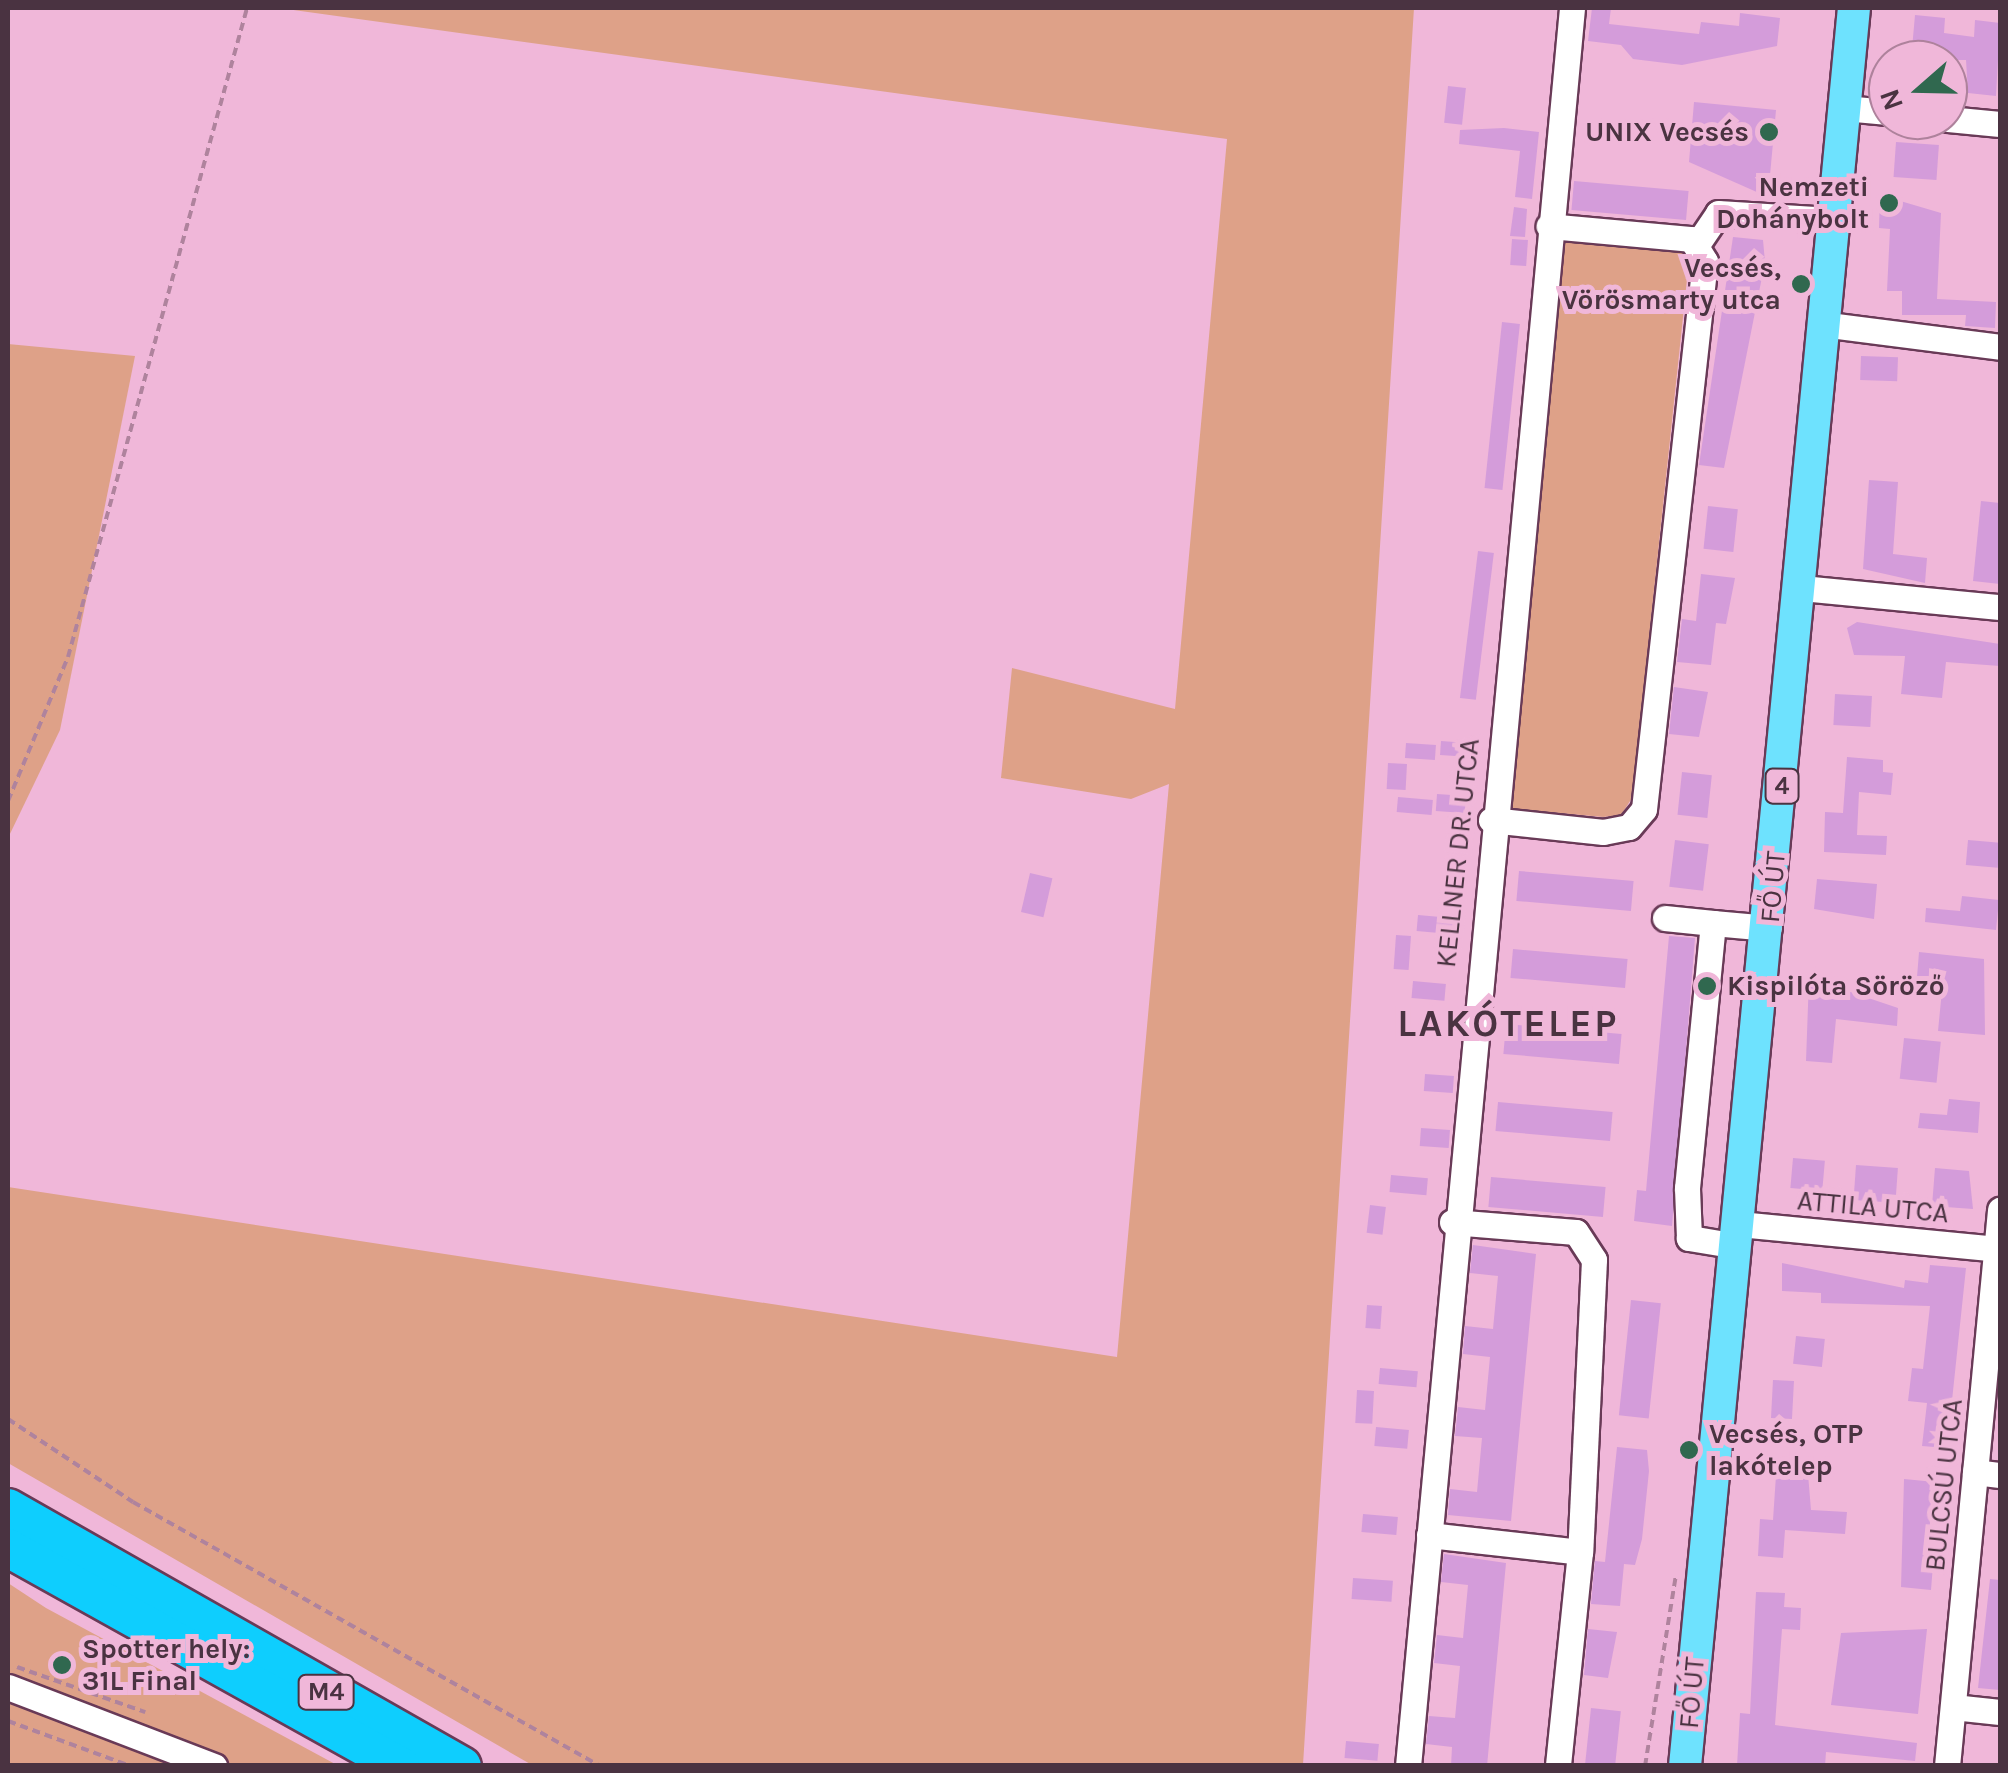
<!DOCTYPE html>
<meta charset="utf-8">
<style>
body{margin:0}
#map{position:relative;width:2008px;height:1773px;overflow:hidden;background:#f0b7d9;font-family:Karla,sans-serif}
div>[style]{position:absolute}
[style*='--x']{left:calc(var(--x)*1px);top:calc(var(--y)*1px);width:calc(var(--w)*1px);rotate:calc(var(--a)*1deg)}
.green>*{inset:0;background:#dea188}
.building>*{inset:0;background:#d49cda;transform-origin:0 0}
.path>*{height:4px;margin-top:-2px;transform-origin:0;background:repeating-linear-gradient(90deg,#af839d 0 8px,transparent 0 13px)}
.roads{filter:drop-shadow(2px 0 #693a57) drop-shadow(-2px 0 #693a57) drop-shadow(0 2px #693a57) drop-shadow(0 -2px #693a57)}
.minor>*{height:25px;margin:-12.5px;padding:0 12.5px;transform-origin:12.5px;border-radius:12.5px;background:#fff}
.major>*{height:32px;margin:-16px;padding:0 16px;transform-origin:16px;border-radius:16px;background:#6ee2fe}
.highway>*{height:38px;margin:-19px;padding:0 19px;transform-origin:19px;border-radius:19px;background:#0ecefe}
.dots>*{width:28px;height:28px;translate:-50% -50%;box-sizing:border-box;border:5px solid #f0b7d9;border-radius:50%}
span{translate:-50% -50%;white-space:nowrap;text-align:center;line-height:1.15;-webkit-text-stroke:10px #f0b7d9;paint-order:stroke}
.shield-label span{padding:2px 8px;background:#f0b7d9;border:2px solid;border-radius:8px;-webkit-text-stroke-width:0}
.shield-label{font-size:25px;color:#4a3341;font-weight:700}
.poi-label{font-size:28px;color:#4a3341;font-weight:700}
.right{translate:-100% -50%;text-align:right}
.left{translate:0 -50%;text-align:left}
.street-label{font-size:28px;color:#4a3341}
.district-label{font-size:38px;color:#4a3341;font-weight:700;letter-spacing:2.5px}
.frame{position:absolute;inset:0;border:10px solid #4a3341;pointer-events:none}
.north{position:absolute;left:1868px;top:40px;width:100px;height:100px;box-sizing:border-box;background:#f0b7d9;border:2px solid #ae829c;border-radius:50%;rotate:250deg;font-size:28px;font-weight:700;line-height:40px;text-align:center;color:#4a3341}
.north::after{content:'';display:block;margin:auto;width:35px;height:45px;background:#30684f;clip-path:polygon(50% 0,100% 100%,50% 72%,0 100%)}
</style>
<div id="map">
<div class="green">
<i style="clip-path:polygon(279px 8px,1414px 8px,1303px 1765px,532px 1765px,8px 1463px,8px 1187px,1117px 1357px,1169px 784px,1131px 799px,1001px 778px,1012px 668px,1175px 709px,1227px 139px)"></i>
<i style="clip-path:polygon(1559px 233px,1690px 251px,1632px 798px,1621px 815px,1603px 817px,1505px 808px)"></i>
<i style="clip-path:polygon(8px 344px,135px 356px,60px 730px,8px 838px)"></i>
<i style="clip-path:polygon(8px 1583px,46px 1608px,337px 1765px,8px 1765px)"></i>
</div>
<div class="building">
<i style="clip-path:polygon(1592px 8px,1611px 8px,1609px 24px,1699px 34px,1701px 22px,1739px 26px,1740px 13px,1780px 18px,1777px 46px,1682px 65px,1633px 59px,1621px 45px,1588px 41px)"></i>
<i style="clip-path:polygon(1915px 15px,1945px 18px,1944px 33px,1974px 37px,1975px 20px,2000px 23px,1996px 96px,1968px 93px,1966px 60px,1911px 60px)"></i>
<i style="left:1448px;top:86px;width:18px;height:37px;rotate:6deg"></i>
<i style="clip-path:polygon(1694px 102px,1776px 110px,1768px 197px,1689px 162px)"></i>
<i style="clip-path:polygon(1504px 128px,1539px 132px,1532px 199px,1515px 197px,1520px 151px,1459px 144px,1460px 130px)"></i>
<i style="left:1896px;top:142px;width:43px;height:35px;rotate:4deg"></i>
<i style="left:1574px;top:181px;width:115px;height:29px;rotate:5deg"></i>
<i style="clip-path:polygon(1880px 195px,1941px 213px,1937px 299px,1996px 302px,1995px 328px,1965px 326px,1966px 315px,1902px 315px,1902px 291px,1887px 291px,1890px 229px,1879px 228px)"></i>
<i style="clip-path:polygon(1514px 207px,1527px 209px,1525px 237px,1510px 236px)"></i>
<i style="clip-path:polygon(1733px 237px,1763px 240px,1765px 262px,1724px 468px,1699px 465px)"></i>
<i style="left:1512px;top:239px;width:16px;height:26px;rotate:4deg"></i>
<i style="left:1502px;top:322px;width:18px;height:167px;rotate:6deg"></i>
<i style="left:1861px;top:356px;width:37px;height:24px;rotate:2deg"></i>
<i style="clip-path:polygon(1869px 480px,1898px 482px,1893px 554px,1927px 558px,1925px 583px,1863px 569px)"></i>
<i style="clip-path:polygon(1981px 501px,2000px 503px,2000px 584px,1973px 581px)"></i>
<i style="left:1708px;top:506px;width:30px;height:43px;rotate:6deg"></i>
<i style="left:1478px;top:551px;width:16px;height:148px;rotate:7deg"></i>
<i style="clip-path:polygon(1701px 574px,1735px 578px,1726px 624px,1716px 623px,1711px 665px,1677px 662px,1682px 619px,1696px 621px)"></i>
<i style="clip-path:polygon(1857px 622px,2000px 644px,2000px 666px,1946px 662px,1942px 698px,1901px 694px,1905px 656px,1854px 655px,1847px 628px)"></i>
<i style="clip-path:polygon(1674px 687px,1708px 692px,1699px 737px,1669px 734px)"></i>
<i style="left:1835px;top:694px;width:37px;height:31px;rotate:3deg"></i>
<i style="left:1441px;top:741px;width:27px;height:14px;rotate:4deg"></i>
<i style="left:1406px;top:743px;width:30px;height:15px;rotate:4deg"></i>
<i style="clip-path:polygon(1847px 757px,1883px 760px,1883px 772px,1893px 773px,1891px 795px,1859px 792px,1857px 835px,1887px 836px,1886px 855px,1824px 852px,1825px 812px,1843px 813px)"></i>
<i style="left:1388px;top:763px;width:19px;height:26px;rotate:3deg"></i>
<i style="left:1682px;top:772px;width:30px;height:43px;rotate:6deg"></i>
<i style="left:1437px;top:794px;width:29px;height:17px;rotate:4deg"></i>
<i style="left:1398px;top:797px;width:35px;height:15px;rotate:5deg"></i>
<i style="left:1675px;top:840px;width:34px;height:47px;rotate:7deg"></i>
<i style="left:1968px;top:840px;width:32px;height:25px;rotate:5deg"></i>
<i style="left:1519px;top:871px;width:115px;height:30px;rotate:5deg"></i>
<i style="left:1030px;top:873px;width:23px;height:40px;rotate:13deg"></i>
<i style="clip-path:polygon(1817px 879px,1877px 884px,1874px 919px,1814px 909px)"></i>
<i style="clip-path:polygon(1962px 896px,1999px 900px,1996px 930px,1925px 922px,1926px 908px,1960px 911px)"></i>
<i style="left:1418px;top:915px;width:37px;height:16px;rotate:5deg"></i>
<i style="left:1396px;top:935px;width:15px;height:34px;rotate:4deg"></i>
<i style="clip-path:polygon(1669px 936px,1695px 938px,1672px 1226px,1634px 1221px,1637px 1190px,1646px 1191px)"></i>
<i style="left:1513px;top:949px;width:115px;height:29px;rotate:5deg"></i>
<i style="clip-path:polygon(1919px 952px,1984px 959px,1985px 1035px,1938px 1031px,1943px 980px,1917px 977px)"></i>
<i style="clip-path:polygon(1809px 978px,1898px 1008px,1897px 1026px,1836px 1019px,1832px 1063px,1806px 1061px)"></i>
<i style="left:1413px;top:981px;width:33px;height:17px;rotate:5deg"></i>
<i style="left:1506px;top:1024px;width:116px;height:30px;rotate:5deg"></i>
<i style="left:1904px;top:1038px;width:37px;height:41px;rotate:6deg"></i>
<i style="left:1425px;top:1074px;width:29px;height:17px;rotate:4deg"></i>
<i style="clip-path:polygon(1949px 1099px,1980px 1102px,1978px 1133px,1918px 1128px,1920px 1113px,1947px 1115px)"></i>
<i style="left:1498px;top:1102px;width:115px;height:29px;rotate:5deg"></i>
<i style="left:1421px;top:1128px;width:29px;height:18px;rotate:4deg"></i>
<i style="left:1793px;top:1158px;width:32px;height:30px;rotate:5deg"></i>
<i style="left:1856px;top:1165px;width:42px;height:35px;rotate:4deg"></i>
<i style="clip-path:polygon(1935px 1168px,1969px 1171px,1973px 1209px,1932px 1206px)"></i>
<i style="left:1391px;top:1175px;width:37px;height:17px;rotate:5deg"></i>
<i style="left:1491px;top:1177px;width:115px;height:30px;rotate:5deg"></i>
<i style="left:1370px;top:1205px;width:16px;height:28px;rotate:7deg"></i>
<i style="clip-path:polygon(1473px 1245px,1536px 1254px,1511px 1521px,1448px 1515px,1450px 1489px,1477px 1492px,1482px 1438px,1455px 1436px,1458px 1407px,1485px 1410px,1490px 1357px,1463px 1354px,1465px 1326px,1493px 1329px,1498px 1276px,1470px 1273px)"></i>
<i style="clip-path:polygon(1782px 1263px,1904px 1288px,1905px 1280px,1928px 1283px,1930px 1265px,1966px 1268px,1947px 1448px,1922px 1446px,1927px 1403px,1908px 1401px,1912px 1368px,1923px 1369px,1930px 1306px,1821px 1303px,1821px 1293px,1782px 1291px)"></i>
<i style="left:1631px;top:1300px;width:30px;height:116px;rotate:6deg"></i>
<i style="left:1367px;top:1305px;width:15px;height:23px;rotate:4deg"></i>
<i style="left:1796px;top:1336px;width:29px;height:28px;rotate:6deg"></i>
<i style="left:1380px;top:1368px;width:38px;height:16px;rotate:5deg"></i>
<i style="left:1773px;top:1380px;width:21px;height:38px;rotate:3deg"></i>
<i style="left:1357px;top:1390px;width:17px;height:33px;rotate:3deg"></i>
<i style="left:1376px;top:1427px;width:33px;height:19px;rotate:5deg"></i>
<i style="clip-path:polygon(1617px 1447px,1647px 1450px,1649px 1471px,1642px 1539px,1635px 1565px,1624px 1564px,1620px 1606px,1591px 1604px,1595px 1561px,1605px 1562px)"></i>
<i style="clip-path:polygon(1777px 1460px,1807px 1462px,1811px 1510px,1847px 1512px,1845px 1534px,1785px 1530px,1783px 1558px,1758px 1556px,1760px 1519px,1773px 1520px)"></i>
<i style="clip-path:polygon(1904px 1479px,1935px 1482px,1925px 1564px,1933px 1565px,1931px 1590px,1901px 1587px)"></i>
<i style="left:1363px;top:1514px;width:35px;height:18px;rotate:5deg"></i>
<i style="clip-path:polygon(1444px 1554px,1506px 1563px,1487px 1766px,1451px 1766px,1452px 1747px,1426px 1744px,1429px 1716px,1455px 1718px,1460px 1666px,1434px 1663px,1437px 1635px,1463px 1638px,1468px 1585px,1441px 1582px)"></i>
<i style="left:1353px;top:1578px;width:40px;height:21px;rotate:4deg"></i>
<i style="clip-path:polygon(1990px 1579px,2000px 1580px,2000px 1690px,1978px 1688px)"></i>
<i style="clip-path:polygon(1756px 1592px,1785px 1593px,1784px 1607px,1801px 1608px,1800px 1630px,1782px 1629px,1775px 1725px,1917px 1743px,1915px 1761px,1826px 1752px,1825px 1766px,1737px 1766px,1740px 1713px,1750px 1714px)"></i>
<i style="clip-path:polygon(1588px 1629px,1617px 1632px,1608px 1678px,1584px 1675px)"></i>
<i style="clip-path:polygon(1927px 1629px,1918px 1714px,1831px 1705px,1841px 1633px)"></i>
<i style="left:1591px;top:1708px;width:30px;height:58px;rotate:6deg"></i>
<i style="left:1346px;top:1741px;width:33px;height:17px;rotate:5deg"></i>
</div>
<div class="path">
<i style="--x:8;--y:801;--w:156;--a:-67.4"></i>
<i style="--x:68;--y:657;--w:673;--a:-74.58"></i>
<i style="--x:8;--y:1419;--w:150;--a:33.6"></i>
<i style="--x:133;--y:1502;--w:536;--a:29.48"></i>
<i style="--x:17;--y:1667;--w:136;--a:19.4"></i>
<i style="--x:8;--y:1721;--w:130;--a:20.2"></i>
<i style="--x:1645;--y:1766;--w:193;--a:-80.8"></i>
</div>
<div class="roads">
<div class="minor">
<i style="--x:1844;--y:108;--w:44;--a:5.2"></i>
<i style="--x:1948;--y:119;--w:52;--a:5.5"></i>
<i style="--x:1698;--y:243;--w:36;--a:-56"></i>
<i style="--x:1718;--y:213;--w:113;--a:3.5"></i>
<i style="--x:1821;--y:324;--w:180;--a:7.3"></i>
<i style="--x:1801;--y:588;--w:200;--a:5.5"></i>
<i style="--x:1491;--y:820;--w:113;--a:6.1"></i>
<i style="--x:1603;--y:832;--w:26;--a:-11"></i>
<i style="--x:1629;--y:827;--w:23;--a:-50"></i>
<i style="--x:1644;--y:809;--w:551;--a:-83.65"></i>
<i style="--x:1705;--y:261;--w:26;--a:-122"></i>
<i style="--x:1691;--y:239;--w:143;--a:-174.8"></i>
<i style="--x:1665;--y:918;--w:48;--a:5.9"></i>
<i style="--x:1452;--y:1222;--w:124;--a:4.6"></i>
<i style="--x:1576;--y:1232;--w:33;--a:57"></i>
<i style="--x:1594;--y:1260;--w:292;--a:92.7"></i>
<i style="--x:1580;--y:1552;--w:215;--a:95.9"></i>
<i style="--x:1739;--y:1224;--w:262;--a:5.5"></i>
<i style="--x:1737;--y:1246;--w:49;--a:-170.5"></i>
<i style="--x:1689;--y:1238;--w:50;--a:-92.3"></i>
<i style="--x:1687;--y:1188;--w:266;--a:-84.4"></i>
<i style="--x:1713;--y:923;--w:56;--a:5.1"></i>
<i style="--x:1975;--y:1472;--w:25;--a:7"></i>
<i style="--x:1429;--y:1535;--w:152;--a:6.4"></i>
<i style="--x:8;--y:1687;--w:221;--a:21"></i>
<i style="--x:1953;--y:1707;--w:47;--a:6.1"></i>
<i style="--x:1408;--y:1766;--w:1766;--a:-84.67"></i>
<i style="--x:1947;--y:1766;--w:559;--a:-84.55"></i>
</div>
<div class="major">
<i style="--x:1685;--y:1766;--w:1766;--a:-84.51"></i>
</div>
<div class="highway">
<i style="--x:8;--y:1508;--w:522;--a:29.61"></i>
<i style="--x:8;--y:1548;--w:449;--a:29.1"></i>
</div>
</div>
<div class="dots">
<i style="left:1769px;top:132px;background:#30684f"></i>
<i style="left:1889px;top:203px;background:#30684f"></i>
<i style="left:1801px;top:284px;background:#30684f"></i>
<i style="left:1707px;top:986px;background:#30684f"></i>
<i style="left:1689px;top:1450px;background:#30684f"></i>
<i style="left:62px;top:1665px;background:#30684f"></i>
</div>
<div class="shield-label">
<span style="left:1782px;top:786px">4</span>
<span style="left:326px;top:1692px">M4</span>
</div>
<div class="poi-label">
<span class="right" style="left:1749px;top:132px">UNIX Vecsés</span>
<span class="right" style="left:1869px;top:203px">Nemzeti<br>Dohánybolt</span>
<span class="right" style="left:1781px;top:284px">Vecsés,<br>Vörösmarty utca</span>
<span class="left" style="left:1727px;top:986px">Kispilóta Söröző</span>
<span class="left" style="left:1709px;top:1450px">Vecsés, OTP<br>lakótelep</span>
<span class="left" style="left:82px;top:1665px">Spotter hely:<br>31L Final</span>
</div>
<div class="street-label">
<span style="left:1458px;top:853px;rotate:-84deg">KELLNER DR. UTCA</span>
<span style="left:1773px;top:887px;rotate:-85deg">FŐ ÚT</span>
<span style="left:1873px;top:1207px;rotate:5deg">ATTILA UTCA</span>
<span style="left:1944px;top:1485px;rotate:-84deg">BULCSÚ UTCA</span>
<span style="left:1692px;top:1693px;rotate:-85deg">FŐ ÚT</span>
</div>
<div class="district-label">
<span style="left:1508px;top:1024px">LAKÓTELEP</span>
</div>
<div class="frame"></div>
<div class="north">N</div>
</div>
